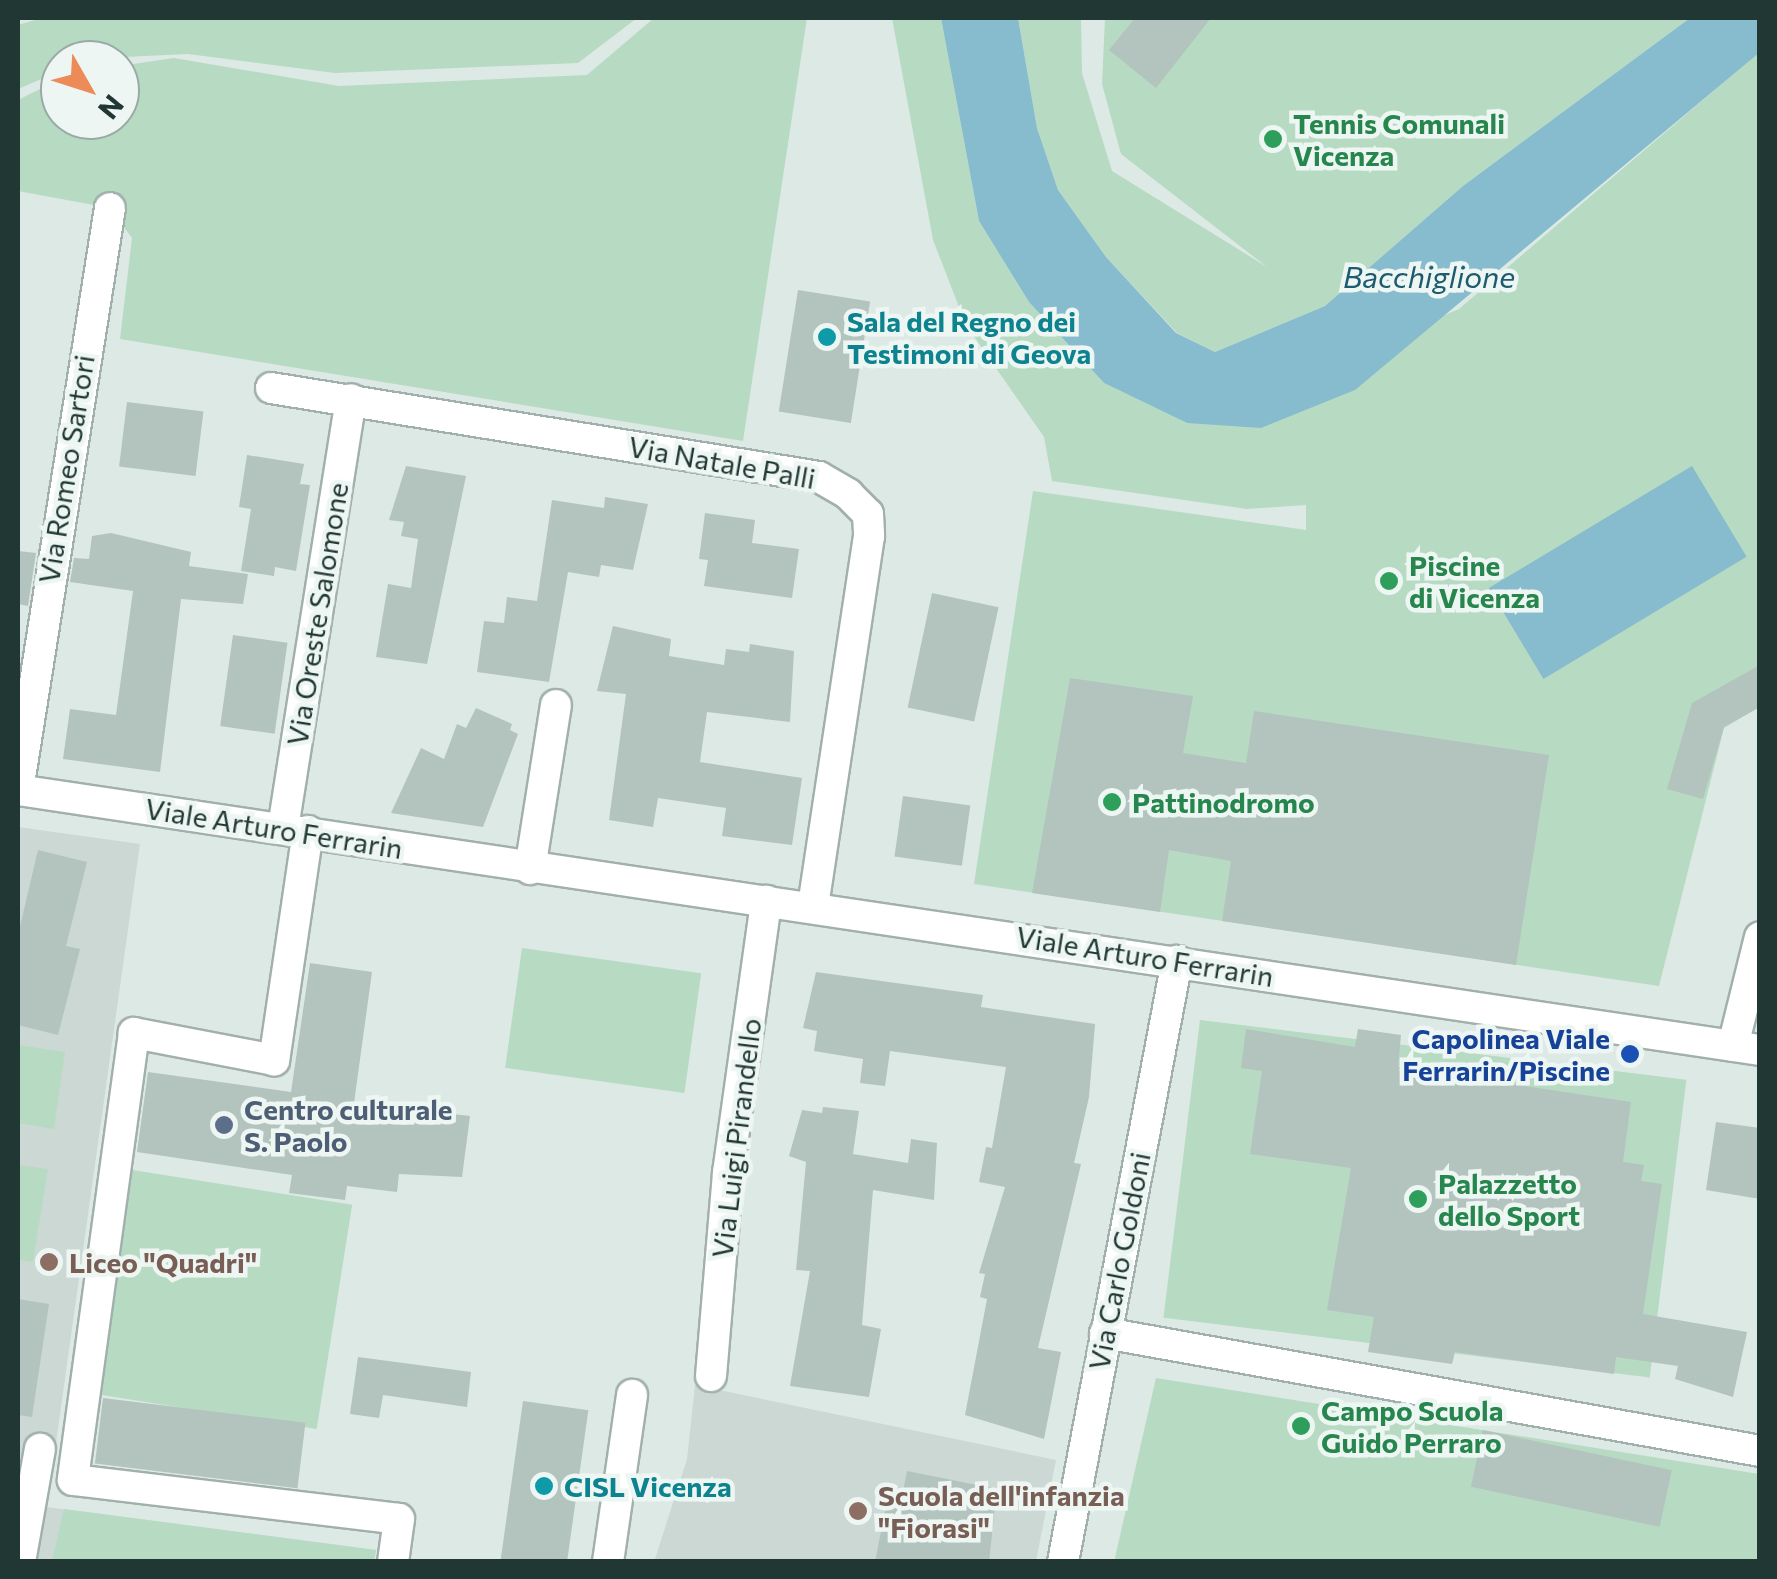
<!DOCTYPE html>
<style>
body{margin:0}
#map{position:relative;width:1777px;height:1579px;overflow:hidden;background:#dde9e5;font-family:Commissioner,sans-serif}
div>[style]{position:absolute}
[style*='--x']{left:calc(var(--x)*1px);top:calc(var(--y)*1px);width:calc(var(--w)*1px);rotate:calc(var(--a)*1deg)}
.built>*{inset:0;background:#ccd8d4}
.green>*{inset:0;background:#b7dac3;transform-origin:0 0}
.water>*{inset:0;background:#86bccd;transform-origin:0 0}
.building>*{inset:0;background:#b3c3be;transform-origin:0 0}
.roads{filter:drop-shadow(2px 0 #a1b0ac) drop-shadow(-2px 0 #a1b0ac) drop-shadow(0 2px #a1b0ac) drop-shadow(0 -2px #a1b0ac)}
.minor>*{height:30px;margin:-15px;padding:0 15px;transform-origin:15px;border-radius:15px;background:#fff}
.dots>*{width:28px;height:28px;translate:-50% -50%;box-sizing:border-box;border:5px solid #edf6f2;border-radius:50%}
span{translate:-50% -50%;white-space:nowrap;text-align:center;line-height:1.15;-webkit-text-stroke:9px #edf6f2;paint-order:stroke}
.leisure-label{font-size:28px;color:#27864d;font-weight:700}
.left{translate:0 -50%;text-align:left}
.culture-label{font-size:28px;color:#0d838f;font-weight:700}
.street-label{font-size:28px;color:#203733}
.transit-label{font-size:28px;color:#164399;font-weight:700}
.right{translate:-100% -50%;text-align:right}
.service-label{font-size:28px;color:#4e5e75;font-weight:700}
.education-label{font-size:28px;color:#785e54;font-weight:700}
.water-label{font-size:30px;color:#1d5b70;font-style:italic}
.frame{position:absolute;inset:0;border:20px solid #203733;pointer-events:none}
.north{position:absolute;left:40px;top:40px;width:100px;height:100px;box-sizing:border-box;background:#edf6f2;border:2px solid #9baaa6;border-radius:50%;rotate:129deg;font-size:28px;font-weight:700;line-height:40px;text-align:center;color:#203733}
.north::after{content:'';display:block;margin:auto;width:35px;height:45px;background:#ec8a58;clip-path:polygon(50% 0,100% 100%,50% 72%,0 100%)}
</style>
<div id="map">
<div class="built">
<i style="clip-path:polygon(18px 827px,140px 844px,47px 1507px,376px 1550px,374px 1562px,18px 1562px)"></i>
<i style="clip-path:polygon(695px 1385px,1056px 1460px,1036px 1561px,654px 1562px,687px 1459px)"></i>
</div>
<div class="green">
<i style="clip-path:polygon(42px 18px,637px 18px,578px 63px,335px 73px,188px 54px,60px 60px,60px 71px,18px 89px,18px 25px)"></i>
<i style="clip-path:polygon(654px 18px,807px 18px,743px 441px,120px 339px,132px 238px,110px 208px,18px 191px,18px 100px,60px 79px,60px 120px,120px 120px,120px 66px,174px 58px,339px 86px,587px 75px)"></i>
<i style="clip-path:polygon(892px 18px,941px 18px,979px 221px,1029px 302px,1104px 383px,1187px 423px,1459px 309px,1759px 52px,1759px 707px,1724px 728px,1659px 986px,974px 884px,1033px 491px,1306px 530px,1306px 505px,1247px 509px,1052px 481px,1044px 437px,966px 325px,933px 240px)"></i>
<i style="clip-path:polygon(1018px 18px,1081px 18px,1082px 73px,1112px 171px,1267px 267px,1121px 154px,1102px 84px,1105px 18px,1690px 18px,1463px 186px,1325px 306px,1215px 352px,1177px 333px,1106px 257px,1058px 190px,1037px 128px)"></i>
<i style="left:522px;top:948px;width:181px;height:121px;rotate:8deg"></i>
<i style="left:1200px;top:1020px;width:490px;height:300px;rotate:7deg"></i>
<i style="clip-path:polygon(18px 1045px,65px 1052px,54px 1129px,18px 1123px)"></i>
<i style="clip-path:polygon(18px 1165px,48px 1169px,33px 1262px,18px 1260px)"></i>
<i style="left:126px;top:1169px;width:229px;height:227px;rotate:9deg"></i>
<i style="clip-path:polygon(1156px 1378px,1759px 1474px,1759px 1561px,1114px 1562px)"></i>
<i style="clip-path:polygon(64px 1509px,376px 1550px,374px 1562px,52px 1561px)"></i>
</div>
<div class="water">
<i style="clip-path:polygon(941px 18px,1018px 18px,1037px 128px,1058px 190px,1106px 257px,1176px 333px,1215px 352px,1325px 306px,1463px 186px,1690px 18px,1759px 18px,1760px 52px,1355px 390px,1261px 428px,1187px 423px,1104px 383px,1029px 302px,979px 221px)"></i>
<i style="left:1692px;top:466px;width:106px;height:237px;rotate:59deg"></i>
</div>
<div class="building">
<i style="clip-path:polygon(1135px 18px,1211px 18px,1156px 88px,1109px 50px)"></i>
<i style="left:798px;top:290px;width:73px;height:123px;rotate:9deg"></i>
<i style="left:127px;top:402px;width:77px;height:65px;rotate:7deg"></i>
<i style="clip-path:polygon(247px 455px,304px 464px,300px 484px,310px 485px,296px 571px,275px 567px,274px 576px,241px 571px,251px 509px,239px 507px)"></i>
<i style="clip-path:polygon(406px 466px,466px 476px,427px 664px,376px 657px,388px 584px,411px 588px,418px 539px,401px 536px,404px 522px,389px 520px)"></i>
<i style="clip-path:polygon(605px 497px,648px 504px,633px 570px,601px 565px,599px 577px,568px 572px,549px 682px,477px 672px,484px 621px,504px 623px,507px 597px,537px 601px,552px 500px,604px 508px)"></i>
<i style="clip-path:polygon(705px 513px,755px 520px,752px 543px,799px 549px,792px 598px,704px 586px,708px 560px,699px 559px)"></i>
<i style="clip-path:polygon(111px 533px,191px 552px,189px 566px,248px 574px,243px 604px,181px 599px,160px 772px,63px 759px,70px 709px,116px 715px,133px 591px,70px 582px,74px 558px,89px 559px,92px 536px)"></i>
<i style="clip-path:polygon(18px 551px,36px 553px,28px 606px,18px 604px)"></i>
<i style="left:932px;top:593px;width:68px;height:117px;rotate:12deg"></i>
<i style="clip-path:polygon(613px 626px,671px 639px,669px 656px,724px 665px,726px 649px,749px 652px,750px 644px,794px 651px,790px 722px,707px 712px,700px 762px,802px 778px,792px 845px,722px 836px,726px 808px,658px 798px,653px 827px,609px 820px,626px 694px,597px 691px)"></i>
<i style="left:233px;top:635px;width:55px;height:92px;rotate:8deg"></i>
<i style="clip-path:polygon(1760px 665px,1760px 707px,1724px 727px,1703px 799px,1667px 789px,1692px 703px)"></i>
<i style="clip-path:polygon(1070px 678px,1193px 696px,1183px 753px,1246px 763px,1254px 711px,1549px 755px,1516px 965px,1222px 921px,1231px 861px,1169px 850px,1160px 912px,1032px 893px)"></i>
<i style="clip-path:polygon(476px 708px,512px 724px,510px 730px,518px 734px,483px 827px,391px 813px,421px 748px,444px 759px,457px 724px,466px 728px)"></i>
<i style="left:903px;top:796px;width:68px;height:61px;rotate:8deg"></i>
<i style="clip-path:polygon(38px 850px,87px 862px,66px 946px,80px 949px,58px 1035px,18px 1025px,18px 935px)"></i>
<i style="clip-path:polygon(310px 963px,372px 972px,354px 1103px,470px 1116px,462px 1177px,399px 1174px,397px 1192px,347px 1186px,345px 1200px,289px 1193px,292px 1175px,137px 1152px,148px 1072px,291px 1092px)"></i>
<i style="clip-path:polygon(816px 972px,983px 995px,981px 1007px,1095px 1024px,1089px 1097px,1074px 1163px,1081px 1164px,1038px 1348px,1061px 1352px,1044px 1439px,965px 1415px,987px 1299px,980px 1297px,985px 1274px,979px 1273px,1005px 1187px,979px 1182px,986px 1147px,992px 1148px,1006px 1067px,890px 1051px,885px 1086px,860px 1083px,863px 1059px,814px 1051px,817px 1031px,803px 1028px)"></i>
<i style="clip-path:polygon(1246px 1029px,1355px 1047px,1358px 1029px,1401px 1035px,1398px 1067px,1631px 1102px,1623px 1162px,1644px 1165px,1641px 1181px,1662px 1184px,1643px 1314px,1747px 1332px,1733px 1397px,1675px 1379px,1678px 1366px,1616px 1357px,1614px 1374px,1455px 1352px,1452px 1364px,1368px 1352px,1374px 1317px,1327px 1310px,1351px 1168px,1250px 1154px,1262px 1071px,1241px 1068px)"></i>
<i style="clip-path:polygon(823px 1107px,859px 1111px,853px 1154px,908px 1163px,911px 1139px,937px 1143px,934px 1200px,873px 1190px,862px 1325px,881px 1329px,869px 1397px,790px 1386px,810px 1271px,796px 1270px,806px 1162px,789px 1156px,802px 1110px,822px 1113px)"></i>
<i style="clip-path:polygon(1716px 1122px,1760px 1128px,1760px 1199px,1706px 1190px)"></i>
<i style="clip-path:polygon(18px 1299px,49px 1304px,32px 1417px,18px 1415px)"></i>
<i style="clip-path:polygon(358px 1357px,471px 1372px,467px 1407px,383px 1395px,379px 1418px,350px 1414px)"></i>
<i style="left:103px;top:1398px;width:204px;height:66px;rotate:7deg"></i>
<i style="left:523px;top:1401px;width:66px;height:163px;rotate:8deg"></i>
<i style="left:1483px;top:1430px;width:193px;height:58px;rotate:12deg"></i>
<i style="clip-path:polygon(907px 1471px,997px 1489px,989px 1562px,875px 1562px,889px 1490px,903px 1492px)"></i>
</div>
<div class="roads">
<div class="minor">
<i style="--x:271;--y:388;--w:555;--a:9.22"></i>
<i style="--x:819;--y:477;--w:34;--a:30"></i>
<i style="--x:848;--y:494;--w:28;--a:45"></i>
<i style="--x:868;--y:514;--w:22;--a:87"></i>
<i style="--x:869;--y:536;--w:375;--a:98.6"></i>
<i style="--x:18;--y:790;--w:1761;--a:8.49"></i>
<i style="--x:18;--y:790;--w:589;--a:-81.02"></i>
<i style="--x:283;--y:828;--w:434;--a:-81"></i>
<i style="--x:308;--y:831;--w:232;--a:98.4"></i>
<i style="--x:274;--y:1060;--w:143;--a:-169.1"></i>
<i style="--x:134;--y:1033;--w:451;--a:97.8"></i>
<i style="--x:73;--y:1480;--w:328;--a:6.8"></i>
<i style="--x:399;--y:1519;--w:43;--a:97.9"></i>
<i style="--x:530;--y:869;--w:166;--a:-81"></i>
<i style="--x:1733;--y:1046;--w:112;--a:-76.1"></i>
<i style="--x:1105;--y:1333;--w:666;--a:10.21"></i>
<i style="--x:711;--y:1376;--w:204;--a:-85.2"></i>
<i style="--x:728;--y:1173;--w:275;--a:-82"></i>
<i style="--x:20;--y:1562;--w:115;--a:-80"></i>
<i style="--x:608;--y:1562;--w:169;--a:-81.8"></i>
<i style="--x:1063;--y:1562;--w:612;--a:-79.26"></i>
</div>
</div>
<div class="dots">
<i style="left:1273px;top:139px;background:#2e9e5b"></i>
<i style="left:827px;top:337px;background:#0f9aa8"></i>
<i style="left:1389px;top:581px;background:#2e9e5b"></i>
<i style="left:1112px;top:802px;background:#2e9e5b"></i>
<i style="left:1630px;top:1054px;background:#1a4fb4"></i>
<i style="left:224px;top:1125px;background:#5c6f8a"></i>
<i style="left:1418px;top:1199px;background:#2e9e5b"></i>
<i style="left:49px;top:1262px;background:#8d6e63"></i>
<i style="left:1301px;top:1426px;background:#2e9e5b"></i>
<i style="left:544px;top:1486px;background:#0f9aa8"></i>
<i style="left:858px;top:1511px;background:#8d6e63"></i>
</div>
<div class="leisure-label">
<span class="left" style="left:1293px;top:139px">Tennis Comunali<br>Vicenza</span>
<span class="left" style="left:1409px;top:581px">Piscine<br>di Vicenza</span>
<span class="left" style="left:1132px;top:802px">Pattinodromo</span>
<span class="left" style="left:1438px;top:1199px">Palazzetto<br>dello Sport</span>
<span class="left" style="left:1321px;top:1426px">Campo Scuola<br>Guido Perraro</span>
</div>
<div class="culture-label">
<span class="left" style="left:847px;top:337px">Sala del Regno dei<br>Testimoni di Geova</span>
<span class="left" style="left:564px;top:1486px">CISL Vicenza</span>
</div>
<div class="street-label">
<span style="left:722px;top:462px;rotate:10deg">Via Natale Palli</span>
<span style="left:66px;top:469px;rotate:-81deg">Via Romeo Sartori</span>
<span style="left:317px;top:614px;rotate:-81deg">Via Oreste Salomone</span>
<span style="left:274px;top:828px;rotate:9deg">Viale Arturo Ferrarin</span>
<span style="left:1145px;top:956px;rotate:9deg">Viale Arturo Ferrarin</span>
<span style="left:736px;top:1138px;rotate:-83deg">Via Luigi Pirandello</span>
<span style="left:1119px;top:1261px;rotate:-79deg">Via Carlo Goldoni</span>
</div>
<div class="transit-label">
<span class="right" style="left:1610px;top:1054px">Capolinea Viale<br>Ferrarin/Piscine</span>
</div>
<div class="service-label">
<span class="left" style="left:244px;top:1125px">Centro culturale<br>S. Paolo</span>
</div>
<div class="education-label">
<span class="left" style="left:69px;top:1262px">Liceo "Quadri"</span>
<span class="left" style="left:878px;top:1511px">Scuola dell'infanzia<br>"Fiorasi"</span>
</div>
<div class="water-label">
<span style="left:1429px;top:276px">Bacchiglione</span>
</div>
<div class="frame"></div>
<div class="north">N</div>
</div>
